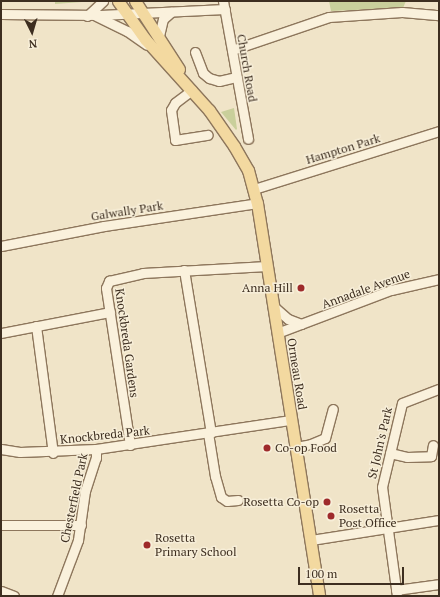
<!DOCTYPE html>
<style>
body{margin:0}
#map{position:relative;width:440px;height:597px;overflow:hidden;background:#f0e4c8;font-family:"PT Serif",serif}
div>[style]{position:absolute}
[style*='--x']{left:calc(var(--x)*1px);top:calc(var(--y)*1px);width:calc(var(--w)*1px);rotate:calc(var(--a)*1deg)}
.green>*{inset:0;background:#c9cf9b}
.roads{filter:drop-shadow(1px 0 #8d765c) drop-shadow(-1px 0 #8d765c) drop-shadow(0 1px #8d765c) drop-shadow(0 -1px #8d765c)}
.minor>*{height:9px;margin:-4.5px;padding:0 4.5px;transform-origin:4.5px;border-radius:4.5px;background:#faf1dc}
.major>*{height:11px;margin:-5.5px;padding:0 5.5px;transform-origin:5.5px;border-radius:5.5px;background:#f3d9a0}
.dots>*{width:11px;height:11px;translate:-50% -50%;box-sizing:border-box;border:2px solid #f7eed8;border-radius:50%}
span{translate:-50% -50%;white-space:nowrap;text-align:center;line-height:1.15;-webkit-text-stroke:3px #f7eed8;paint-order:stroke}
.street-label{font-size:12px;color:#3d2e20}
.poi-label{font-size:12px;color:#3d2e20}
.right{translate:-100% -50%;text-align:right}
.left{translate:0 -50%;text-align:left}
.frame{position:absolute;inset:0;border:2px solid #3d2e20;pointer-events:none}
.north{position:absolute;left:12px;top:12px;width:40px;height:40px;-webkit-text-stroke:3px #f7eed8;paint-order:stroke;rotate:175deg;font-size:11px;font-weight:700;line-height:16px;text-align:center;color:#3d2e20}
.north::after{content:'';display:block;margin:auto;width:14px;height:18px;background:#3d2e20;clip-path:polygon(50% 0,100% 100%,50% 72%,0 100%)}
.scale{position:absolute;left:298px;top:567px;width:106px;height:18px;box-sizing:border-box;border:2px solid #3d2e20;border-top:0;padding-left:5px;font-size:12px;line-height:14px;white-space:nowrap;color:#3d2e20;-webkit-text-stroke:3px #f7eed8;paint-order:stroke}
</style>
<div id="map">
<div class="green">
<i style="clip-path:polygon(55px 1px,95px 1px,55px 4px)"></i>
<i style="clip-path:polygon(329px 1px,406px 1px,403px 8px,331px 11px)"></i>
<i style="clip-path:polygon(234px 108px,237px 129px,236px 130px,221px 112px)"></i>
</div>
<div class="roads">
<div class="minor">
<i style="--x:223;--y:1;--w:140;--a:79.7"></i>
<i style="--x:1;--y:14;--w:99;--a:0.6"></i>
<i style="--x:100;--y:15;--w:125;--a:-2.7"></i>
<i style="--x:87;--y:16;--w:22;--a:-43"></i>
<i style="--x:96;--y:16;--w:34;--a:26"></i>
<i style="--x:127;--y:31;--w:24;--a:35"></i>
<i style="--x:159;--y:36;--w:17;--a:-77"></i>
<i style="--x:163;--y:19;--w:11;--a:-41"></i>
<i style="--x:232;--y:50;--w:102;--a:-18.8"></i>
<i style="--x:329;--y:17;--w:73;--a:-3.9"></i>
<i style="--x:402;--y:12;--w:37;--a:5"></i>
<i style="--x:195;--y:52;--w:22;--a:69"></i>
<i style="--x:203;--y:73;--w:8;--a:40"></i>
<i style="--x:209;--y:78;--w:10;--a:17"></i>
<i style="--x:219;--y:81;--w:18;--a:-13"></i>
<i style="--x:192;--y:90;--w:21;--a:143"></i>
<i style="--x:175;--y:103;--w:8;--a:120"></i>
<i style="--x:171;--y:110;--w:30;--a:82"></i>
<i style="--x:175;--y:140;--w:33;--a:-9"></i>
<i style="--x:254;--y:189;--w:194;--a:-17.4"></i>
<i style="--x:1;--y:246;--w:105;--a:-11"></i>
<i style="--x:104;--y:226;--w:155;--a:-8.5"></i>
<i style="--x:184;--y:270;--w:165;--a:80.6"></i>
<i style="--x:273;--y:306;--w:20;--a:41"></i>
<i style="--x:288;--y:319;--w:14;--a:21"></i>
<i style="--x:36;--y:326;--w:128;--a:82.4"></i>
<i style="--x:1;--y:333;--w:111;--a:-10.9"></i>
<i style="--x:277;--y:333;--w:122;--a:-20.7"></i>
<i style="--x:391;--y:290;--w:49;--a:-12.9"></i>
<i style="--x:208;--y:433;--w:44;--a:80.8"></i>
<i style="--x:215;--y:476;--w:22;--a:74"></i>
<i style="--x:221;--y:497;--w:7;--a:34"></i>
<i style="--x:227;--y:501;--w:11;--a:-5"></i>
<i style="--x:130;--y:445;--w:159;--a:-98.7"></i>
<i style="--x:106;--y:288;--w:8;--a:-67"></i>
<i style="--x:109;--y:281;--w:35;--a:-13"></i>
<i style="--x:143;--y:273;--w:124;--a:-3.2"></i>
<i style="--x:296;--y:447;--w:15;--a:-11"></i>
<i style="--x:311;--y:444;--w:15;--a:-23"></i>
<i style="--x:325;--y:438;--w:30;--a:-75"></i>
<i style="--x:1;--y:449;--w:19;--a:9"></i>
<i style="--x:20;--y:452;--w:76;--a:-2.3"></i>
<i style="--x:96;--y:449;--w:197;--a:-8.5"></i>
<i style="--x:390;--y:453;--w:17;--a:13"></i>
<i style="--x:407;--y:457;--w:24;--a:-2"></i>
<i style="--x:431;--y:456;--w:11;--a:-80"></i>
<i style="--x:1;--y:525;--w:80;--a:0"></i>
<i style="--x:311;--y:540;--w:130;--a:-8.9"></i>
<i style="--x:396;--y:590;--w:43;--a:-7.9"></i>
<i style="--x:1;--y:591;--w:14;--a:21"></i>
<i style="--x:57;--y:596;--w:60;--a:-69.4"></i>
<i style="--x:78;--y:540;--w:49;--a:-81.9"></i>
<i style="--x:85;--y:491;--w:35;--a:-72"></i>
<i style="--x:96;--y:458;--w:9;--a:-90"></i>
<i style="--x:397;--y:596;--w:110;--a:-97.8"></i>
<i style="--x:382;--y:487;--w:86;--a:-76.6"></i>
<i style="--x:402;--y:403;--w:40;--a:-21"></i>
</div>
<div class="major">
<i style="--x:118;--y:1;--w:47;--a:54.6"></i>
<i style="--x:145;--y:39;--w:96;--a:48"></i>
<i style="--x:209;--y:110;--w:44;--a:55.2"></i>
<i style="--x:234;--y:146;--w:28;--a:60"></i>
<i style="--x:248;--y:170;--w:34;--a:75"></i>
<i style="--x:257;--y:203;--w:398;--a:81"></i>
<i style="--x:135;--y:1;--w:81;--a:57.1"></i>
</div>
</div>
<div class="dots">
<i style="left:301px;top:288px;background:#9e2a2b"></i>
<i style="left:267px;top:448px;background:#9e2a2b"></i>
<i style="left:327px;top:502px;background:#9e2a2b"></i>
<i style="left:331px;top:516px;background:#9e2a2b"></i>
<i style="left:147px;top:545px;background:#9e2a2b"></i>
</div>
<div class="street-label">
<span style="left:247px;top:68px;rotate:80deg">Church Road</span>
<span style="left:343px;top:149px;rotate:-17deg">Hampton Park</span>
<span style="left:127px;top:211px;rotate:-9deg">Galwally Park</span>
<span style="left:366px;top:289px;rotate:-20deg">Annadale Avenue</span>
<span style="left:127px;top:343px;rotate:82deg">Knockbreda Gardens</span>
<span style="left:297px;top:374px;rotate:81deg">Ormeau Road</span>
<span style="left:105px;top:435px;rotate:-6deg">Knockbreda Park</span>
<span style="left:380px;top:443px;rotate:-77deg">St John's Park</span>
<span style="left:74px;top:498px;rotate:-78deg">Chesterfield Park</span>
</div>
<div class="poi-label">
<span class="right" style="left:293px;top:288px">Anna Hill</span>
<span class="left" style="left:275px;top:448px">Co-op Food</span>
<span class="right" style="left:319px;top:502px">Rosetta Co-op</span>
<span class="left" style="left:339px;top:516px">Rosetta<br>Post Office</span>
<span class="left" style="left:155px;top:545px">Rosetta<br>Primary School</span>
</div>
<div class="frame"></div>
<div class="north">N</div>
<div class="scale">100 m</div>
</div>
